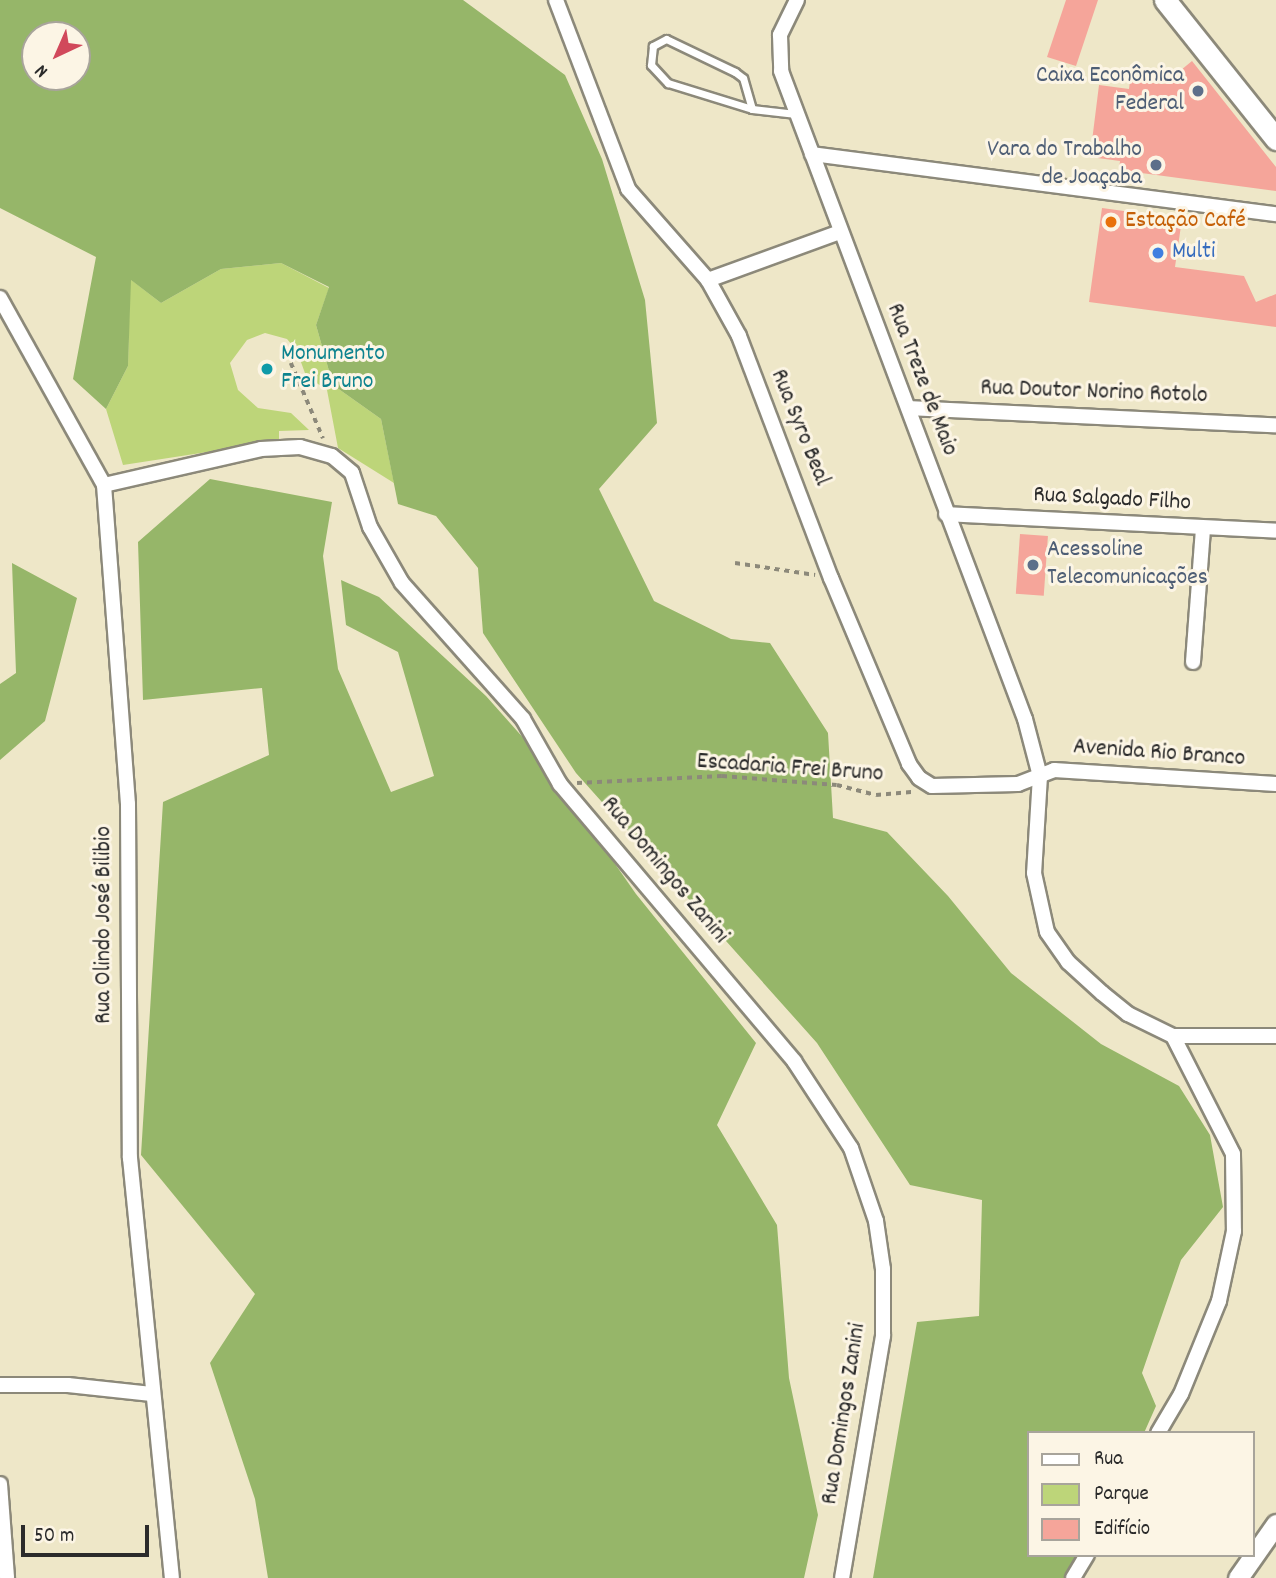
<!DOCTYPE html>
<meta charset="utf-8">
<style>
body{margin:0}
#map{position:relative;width:1276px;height:1578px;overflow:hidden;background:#eee7c8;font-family:Dekko,sans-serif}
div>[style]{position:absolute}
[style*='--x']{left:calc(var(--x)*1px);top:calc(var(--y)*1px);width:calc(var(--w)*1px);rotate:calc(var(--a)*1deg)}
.green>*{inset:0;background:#bdd579}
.forest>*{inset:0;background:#96b669}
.building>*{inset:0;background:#f5a59a;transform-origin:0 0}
.path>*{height:3.5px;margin-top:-1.75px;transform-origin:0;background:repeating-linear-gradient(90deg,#8c897a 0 5px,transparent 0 10px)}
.roads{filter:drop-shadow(2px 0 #8c897a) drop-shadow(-2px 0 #8c897a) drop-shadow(0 2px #8c897a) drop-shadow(0 -2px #8c897a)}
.lane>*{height:7px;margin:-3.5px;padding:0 3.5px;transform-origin:3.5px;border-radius:3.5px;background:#fff}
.street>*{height:14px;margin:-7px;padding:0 7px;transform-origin:7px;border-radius:7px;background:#fff}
.secondary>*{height:19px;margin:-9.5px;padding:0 9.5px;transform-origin:9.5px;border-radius:9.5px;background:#fff}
.primary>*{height:21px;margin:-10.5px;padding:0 10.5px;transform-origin:10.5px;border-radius:10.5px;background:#fff}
.dots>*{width:19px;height:19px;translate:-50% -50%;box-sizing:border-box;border:4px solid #fcf5e5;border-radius:50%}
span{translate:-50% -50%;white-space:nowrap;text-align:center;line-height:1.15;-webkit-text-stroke:6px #fcf5e5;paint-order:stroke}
.service-label{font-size:24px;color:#4e5e75}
.right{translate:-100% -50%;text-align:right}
.left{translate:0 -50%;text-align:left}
.food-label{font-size:24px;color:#c56008}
.shop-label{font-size:24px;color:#366cbe}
.culture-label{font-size:24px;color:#0d838f}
.street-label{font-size:24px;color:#2b2b2b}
.legend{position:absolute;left:1027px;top:1431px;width:228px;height:126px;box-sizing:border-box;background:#fcf5e5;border:2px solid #a8a49b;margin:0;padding:9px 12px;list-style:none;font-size:21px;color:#2b2b2b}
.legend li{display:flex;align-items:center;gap:14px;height:35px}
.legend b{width:35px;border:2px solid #a8a49b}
.north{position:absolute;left:21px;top:21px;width:70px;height:70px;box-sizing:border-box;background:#fcf5e5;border:2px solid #a8a49b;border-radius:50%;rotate:224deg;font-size:19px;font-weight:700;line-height:28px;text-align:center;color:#2b2b2b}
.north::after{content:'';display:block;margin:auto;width:24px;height:32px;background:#d1495b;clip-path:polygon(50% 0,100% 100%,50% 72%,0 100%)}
.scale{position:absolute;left:21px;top:1525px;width:128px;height:32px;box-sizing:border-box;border:4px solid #2b2b2b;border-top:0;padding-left:9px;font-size:21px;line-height:24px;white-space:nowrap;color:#2b2b2b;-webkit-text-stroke:5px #fcf5e5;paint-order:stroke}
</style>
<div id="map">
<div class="green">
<i style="clip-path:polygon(281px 263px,329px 288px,316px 325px,333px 385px,381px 419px,394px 483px,338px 448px,327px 390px,306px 376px,297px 351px,287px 339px,265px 333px,247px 340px,230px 363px,238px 390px,258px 408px,291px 413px,309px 430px,279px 431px,279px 441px,123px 465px,106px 409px,128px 366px,130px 279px,161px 303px,221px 269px)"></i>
</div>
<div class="forest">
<i style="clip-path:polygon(evenodd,0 0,463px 0,565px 75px,602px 159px,645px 300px,657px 423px,599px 489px,654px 601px,731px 639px,770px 643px,828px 733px,833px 818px,887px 832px,948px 896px,1011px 973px,1101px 1044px,1179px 1086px,1210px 1135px,1223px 1207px,1181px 1260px,1142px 1373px,1156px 1406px,1144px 1433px,1029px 1433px,1029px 1555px,1090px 1555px,1080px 1578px,873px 1578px,917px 1322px,979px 1316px,982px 1200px,910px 1185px,817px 1043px,576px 773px,483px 633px,478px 568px,436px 516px,398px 504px,381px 419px,333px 385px,316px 325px,329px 287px,281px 263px,221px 269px,161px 303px,131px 280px,128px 366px,106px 409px,73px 379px,96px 257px,0 208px,0 0,35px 35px,77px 35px,77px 77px,35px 77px,35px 35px)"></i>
<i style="clip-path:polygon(210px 479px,332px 502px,323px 556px,338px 669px,391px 792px,434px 776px,398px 652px,346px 625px,341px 580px,379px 597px,486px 696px,542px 759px,636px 894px,756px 1043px,717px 1125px,777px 1225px,789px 1378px,818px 1515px,804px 1578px,268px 1578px,255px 1499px,210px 1363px,255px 1294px,141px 1155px,163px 802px,269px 755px,262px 688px,143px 700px,138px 542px)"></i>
<i style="clip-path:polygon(12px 563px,77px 598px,45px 721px,0 760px,0 684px,16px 673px)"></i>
</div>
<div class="building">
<i style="clip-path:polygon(1066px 0,1098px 0,1076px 66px,1047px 57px)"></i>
<i style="clip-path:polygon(1192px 61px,1276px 167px,1276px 191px,1119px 170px,1120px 161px,1090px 157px,1099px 85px,1129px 89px,1130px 81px,1164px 84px)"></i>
<i style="clip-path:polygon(1102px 208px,1182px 219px,1175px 267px,1244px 276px,1256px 302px,1276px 294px,1276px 327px,1089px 302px)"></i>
<i style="left:1020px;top:534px;width:28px;height:60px;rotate:4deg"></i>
</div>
<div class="path">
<i style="--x:291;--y:363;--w:82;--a:66.9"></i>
<i style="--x:735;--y:563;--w:81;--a:8.5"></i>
<i style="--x:577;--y:783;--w:145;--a:-2.8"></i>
<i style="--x:722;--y:776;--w:115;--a:4.5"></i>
<i style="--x:837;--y:785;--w:40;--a:14.4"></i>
<i style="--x:876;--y:795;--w:38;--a:-5"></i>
</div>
<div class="roads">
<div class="lane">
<i style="--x:752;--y:109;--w:32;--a:-106"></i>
<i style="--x:743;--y:78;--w:10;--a:-143"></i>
<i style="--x:735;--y:72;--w:76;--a:-154.4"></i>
<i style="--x:666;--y:39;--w:15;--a:152"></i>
<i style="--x:653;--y:46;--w:19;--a:96"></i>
<i style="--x:651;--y:65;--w:25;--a:47"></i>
<i style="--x:668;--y:83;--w:88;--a:17.2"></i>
<i style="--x:752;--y:109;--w:44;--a:6.5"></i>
</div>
<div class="street">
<i style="--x:556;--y:0;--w:202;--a:69.1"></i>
<i style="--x:628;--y:189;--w:121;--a:48.7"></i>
<i style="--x:708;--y:280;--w:64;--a:61"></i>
<i style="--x:739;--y:336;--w:259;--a:69.2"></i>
<i style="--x:831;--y:578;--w:202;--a:67.2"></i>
<i style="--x:909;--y:764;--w:17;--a:54"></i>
<i style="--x:919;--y:778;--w:15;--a:32"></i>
<i style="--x:932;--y:786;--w:86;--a:-1.3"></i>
<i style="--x:1018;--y:784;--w:39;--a:-21"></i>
<i style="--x:1054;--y:770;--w:222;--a:3.6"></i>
<i style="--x:797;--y:0;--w:39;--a:116"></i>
<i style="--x:780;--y:35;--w:36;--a:88"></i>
<i style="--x:781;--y:71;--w:692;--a:69.37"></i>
<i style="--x:1025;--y:719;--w:59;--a:75.3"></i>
<i style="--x:1040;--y:776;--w:97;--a:93.5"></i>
<i style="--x:1034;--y:873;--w:60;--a:77.6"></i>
<i style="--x:1047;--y:932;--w:37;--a:55"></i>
<i style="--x:1068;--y:962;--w:46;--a:42.4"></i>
<i style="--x:1102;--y:993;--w:33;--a:39"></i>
<i style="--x:1128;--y:1014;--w:50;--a:26.1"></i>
<i style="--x:1173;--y:1036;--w:132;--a:63"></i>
<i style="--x:1233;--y:1154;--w:77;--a:89.3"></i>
<i style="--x:1234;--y:1231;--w:72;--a:102.1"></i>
<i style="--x:1219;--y:1301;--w:100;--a:112.2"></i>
<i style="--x:1181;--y:1394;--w:45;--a:120.5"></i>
<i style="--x:812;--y:154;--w:468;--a:7.4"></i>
<i style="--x:708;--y:280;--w:140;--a:-20"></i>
<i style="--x:0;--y:298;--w:214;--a:60.9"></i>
<i style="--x:104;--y:485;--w:320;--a:85.7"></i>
<i style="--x:128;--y:804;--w:354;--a:89.7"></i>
<i style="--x:130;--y:1158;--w:422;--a:84.3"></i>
<i style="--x:909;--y:408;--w:367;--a:2.7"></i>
<i style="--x:104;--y:485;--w:161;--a:-12.9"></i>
<i style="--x:261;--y:449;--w:39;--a:-3"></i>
<i style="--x:300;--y:447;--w:33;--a:16"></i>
<i style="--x:332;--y:456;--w:26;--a:40"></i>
<i style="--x:352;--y:473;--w:57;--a:71.6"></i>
<i style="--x:370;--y:527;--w:64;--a:60.3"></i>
<i style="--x:402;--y:583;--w:182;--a:48.3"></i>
<i style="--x:523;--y:719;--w:75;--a:60.4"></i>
<i style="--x:560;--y:784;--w:363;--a:49.8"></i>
<i style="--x:794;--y:1061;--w:104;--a:56.8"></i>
<i style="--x:851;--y:1148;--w:77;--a:71.1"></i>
<i style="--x:876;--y:1221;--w:49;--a:81.7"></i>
<i style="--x:883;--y:1269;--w:67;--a:90"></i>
<i style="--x:883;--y:1336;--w:245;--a:99.6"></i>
<i style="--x:946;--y:514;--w:330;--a:2.9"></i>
<i style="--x:1193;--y:662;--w:134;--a:-85.7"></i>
<i style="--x:1173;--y:1036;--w:103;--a:0"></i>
<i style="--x:0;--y:1385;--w:68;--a:0"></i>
<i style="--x:68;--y:1385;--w:84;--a:6.1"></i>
<i style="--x:0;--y:1484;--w:94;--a:85.7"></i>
<i style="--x:1073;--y:1578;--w:27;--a:-59"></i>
</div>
<div class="secondary">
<i style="--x:1238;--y:1578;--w:66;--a:-54.9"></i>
</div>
<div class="primary">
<i style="--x:1165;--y:0;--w:178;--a:51.4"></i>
</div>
</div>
<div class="dots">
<i style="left:1198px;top:91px;background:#5c6f8a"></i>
<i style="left:1156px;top:165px;background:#5c6f8a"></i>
<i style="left:1111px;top:222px;background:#e8710a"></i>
<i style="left:1158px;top:253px;background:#3f7fe0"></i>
<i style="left:267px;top:369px;background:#0f9aa8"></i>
<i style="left:1033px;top:565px;background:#5c6f8a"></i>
</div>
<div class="service-label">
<span class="right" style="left:1184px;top:91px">Caixa Econômica<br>Federal</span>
<span class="right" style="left:1142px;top:165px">Vara do Trabalho<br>de Joaçaba</span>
<span class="left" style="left:1047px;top:565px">Acessoline<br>Telecomunicações</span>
</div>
<div class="food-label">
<span class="left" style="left:1125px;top:222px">Estação Café</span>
</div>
<div class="shop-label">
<span class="left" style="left:1172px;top:253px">Multi</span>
</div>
<div class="culture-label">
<span class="left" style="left:281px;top:369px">Monumento<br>Frei Bruno</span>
</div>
<div class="street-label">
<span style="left:921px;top:380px;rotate:69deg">Rua Treze de Maio</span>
<span style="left:1094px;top:393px;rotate:2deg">Rua Doutor Norino Rotolo</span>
<span style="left:799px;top:428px;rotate:68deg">Rua Syro Beal</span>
<span style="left:1112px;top:500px;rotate:3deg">Rua Salgado Filho</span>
<span style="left:1159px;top:754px;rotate:4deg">Avenida Rio Branco</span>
<span style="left:790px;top:769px;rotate:4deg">Escadaria Frei Bruno</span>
<span style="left:664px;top:871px;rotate:50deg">Rua Domingos Zanini</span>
<span style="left:105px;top:925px;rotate:-90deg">Rua Olindo José Bilibio</span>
<span style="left:845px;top:1414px;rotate:-81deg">Rua Domingos Zanini</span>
</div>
<ul class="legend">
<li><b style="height:9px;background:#fff"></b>Rua</li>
<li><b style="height:19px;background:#bdd579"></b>Parque</li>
<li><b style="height:19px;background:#f5a59a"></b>Edifício</li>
</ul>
<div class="north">N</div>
<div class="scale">50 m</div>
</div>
